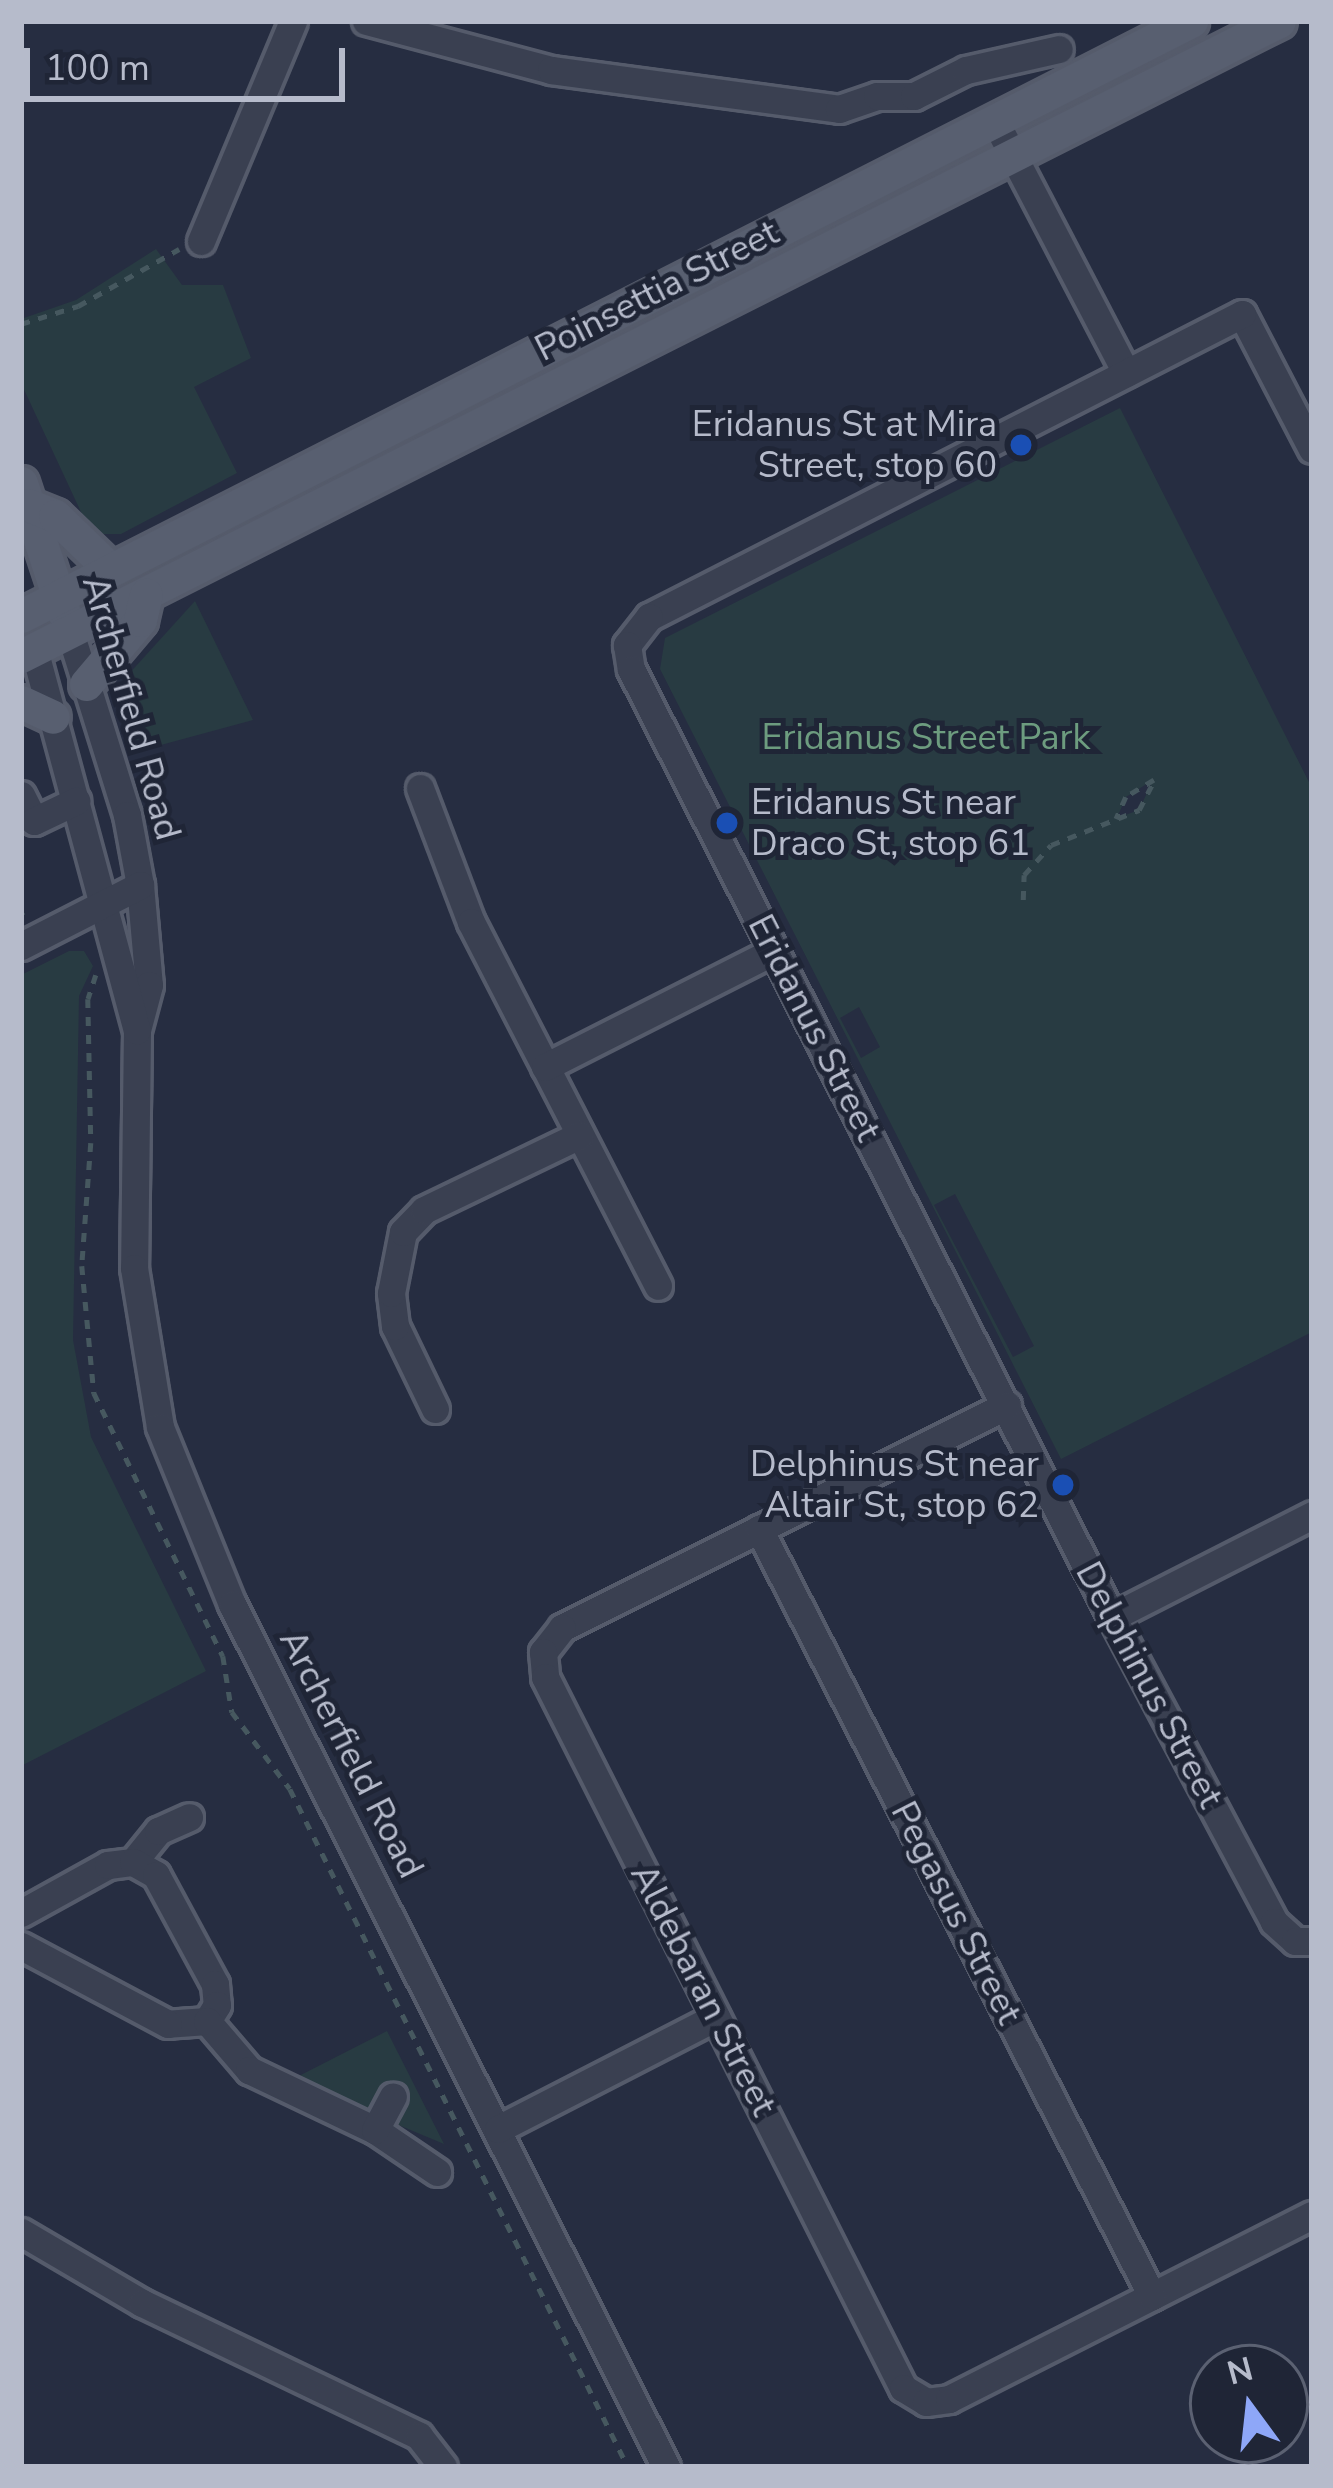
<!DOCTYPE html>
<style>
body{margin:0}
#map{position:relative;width:1333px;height:2488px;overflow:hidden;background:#262d41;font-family:"Nunito Sans",sans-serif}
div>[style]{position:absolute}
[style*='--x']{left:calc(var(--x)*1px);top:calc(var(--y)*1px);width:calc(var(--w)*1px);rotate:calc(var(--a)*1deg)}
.green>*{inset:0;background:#283b42}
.path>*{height:4.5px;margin-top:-2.25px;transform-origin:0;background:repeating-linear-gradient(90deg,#46585f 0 9px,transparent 0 18px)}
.roads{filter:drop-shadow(3px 0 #555b6b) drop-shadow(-3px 0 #555b6b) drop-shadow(0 3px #555b6b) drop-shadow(0 -3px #555b6b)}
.minor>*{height:27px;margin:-13.5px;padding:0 13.5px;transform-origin:13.5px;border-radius:13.5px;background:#3a4051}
.major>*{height:33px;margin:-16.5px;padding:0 16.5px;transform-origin:16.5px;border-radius:16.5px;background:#585f70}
.dots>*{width:33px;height:33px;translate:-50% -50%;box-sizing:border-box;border:6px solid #1f2536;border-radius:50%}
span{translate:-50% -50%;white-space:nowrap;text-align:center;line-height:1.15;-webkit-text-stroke:10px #1f2536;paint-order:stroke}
.street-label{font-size:36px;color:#b6bbcb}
.poi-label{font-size:36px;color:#b6bbcb}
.right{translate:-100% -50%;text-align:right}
.left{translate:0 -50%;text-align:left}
.park-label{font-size:36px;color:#6d9c7f}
.frame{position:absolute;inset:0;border:24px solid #b6bbcb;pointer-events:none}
.north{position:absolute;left:1189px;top:2344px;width:120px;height:120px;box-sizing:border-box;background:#1f2536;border:3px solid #5b6172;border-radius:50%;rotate:345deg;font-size:33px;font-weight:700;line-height:48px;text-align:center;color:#b6bbcb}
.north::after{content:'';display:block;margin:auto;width:42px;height:54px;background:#8ea7f8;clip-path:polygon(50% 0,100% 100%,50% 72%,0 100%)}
.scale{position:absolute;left:24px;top:48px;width:321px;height:54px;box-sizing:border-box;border:6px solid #b6bbcb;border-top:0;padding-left:15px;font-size:36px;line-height:42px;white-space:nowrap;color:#b6bbcb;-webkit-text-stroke:9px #1f2536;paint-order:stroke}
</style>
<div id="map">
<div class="green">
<i style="clip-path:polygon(156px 249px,182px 285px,223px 285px,251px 358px,194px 387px,237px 473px,121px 534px,99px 534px,87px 525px,21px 383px,21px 319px,76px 300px)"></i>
<i style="clip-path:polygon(evenodd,1120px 408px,1312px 788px,1312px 1332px,1061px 1459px,660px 669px,665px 638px,1120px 408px,1153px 780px,1139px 810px,1117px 818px,1126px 797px,1153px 780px,1120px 408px,859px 1007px,880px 1047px,861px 1058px,840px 1018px,859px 1007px,1120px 408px,955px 1194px,1034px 1346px,1013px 1357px,934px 1205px,955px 1194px)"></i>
<i style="clip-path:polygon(195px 601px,253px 720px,135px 752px,117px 687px)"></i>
<i style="clip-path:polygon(69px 951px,84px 951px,93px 966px,79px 996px,73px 1340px,91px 1437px,206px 1671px,21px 1766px,21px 975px)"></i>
<i style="clip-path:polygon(387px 2031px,444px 2144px,291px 2080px)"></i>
</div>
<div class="path">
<i style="--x:21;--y:324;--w:60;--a:-17.5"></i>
<i style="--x:78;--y:306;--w:116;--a:-29.4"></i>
<i style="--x:1023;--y:900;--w:25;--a:-88"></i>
<i style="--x:1024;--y:875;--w:40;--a:-48"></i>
<i style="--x:1051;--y:845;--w:95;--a:-21.7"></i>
<i style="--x:1139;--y:810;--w:34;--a:-63"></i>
<i style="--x:1154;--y:780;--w:33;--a:149"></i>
<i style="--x:1126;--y:797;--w:24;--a:114"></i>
<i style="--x:21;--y:912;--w:4;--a:56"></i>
<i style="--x:96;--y:975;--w:25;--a:108"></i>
<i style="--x:88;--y:999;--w:144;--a:88.8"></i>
<i style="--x:91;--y:1143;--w:123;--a:94.2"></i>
<i style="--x:82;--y:1266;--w:128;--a:84.6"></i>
<i style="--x:94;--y:1393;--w:293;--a:63.9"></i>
<i style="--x:223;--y:1656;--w:57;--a:80.9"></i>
<i style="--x:232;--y:1712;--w:96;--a:53"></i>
<i style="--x:290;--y:1789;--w:758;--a:63.5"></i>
</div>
<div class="roads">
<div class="minor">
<i style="--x:366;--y:21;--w:191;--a:14.8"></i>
<i style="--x:551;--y:70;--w:291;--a:7.7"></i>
<i style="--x:839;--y:109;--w:40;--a:-18.9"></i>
<i style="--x:877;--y:96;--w:37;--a:0"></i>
<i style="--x:914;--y:96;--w:58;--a:-26.6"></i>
<i style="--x:966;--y:70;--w:95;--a:-12.7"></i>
<i style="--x:995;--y:121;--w:284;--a:62.5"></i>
<i style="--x:201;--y:241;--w:238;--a:-67.3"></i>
<i style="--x:1312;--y:449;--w:152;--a:-117.4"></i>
<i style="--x:1242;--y:314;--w:666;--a:152.93"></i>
<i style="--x:649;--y:617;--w:36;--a:128"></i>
<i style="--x:627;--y:645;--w:24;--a:81"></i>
<i style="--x:631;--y:669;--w:1063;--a:63.1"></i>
<i style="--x:1112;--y:1617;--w:345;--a:62"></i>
<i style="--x:1274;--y:1922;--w:28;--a:42"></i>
<i style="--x:1295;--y:1941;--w:17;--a:0"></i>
<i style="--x:70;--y:632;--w:192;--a:72.7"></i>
<i style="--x:127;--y:815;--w:71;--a:79.5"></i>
<i style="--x:140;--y:885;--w:100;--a:84.9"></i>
<i style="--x:149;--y:985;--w:47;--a:104.9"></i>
<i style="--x:137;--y:1030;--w:238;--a:90.7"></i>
<i style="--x:134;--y:1268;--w:161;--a:80.7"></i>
<i style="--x:160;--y:1427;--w:191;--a:67.9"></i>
<i style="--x:232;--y:1604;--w:966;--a:63.3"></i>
<i style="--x:34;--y:649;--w:395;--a:74.9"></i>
<i style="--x:420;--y:788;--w:143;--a:69.2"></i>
<i style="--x:471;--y:922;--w:409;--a:62.8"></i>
<i style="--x:21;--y:795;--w:29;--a:63"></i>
<i style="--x:34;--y:821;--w:47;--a:-25.5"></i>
<i style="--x:21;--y:946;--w:134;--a:-27.1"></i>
<i style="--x:545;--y:1067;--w:257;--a:-26.9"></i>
<i style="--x:1007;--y:1405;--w:498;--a:153.4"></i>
<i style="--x:562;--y:1628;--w:31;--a:128"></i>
<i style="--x:543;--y:1652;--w:25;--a:85"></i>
<i style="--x:545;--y:1677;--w:796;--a:63.27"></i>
<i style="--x:903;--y:2388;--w:27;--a:31"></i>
<i style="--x:926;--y:2402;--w:23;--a:-7"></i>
<i style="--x:949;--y:2399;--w:407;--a:-26.9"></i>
<i style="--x:435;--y:1409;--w:92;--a:-115.7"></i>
<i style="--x:395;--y:1326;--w:33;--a:-97"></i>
<i style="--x:391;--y:1293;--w:62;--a:-78.9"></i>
<i style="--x:403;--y:1232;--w:30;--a:-46"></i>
<i style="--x:424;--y:1210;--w:173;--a:-25.7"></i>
<i style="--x:759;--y:1529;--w:862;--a:62.87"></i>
<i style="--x:1112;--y:1617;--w:225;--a:-27"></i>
<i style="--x:133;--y:1862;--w:40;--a:-51"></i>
<i style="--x:158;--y:1831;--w:34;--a:-24"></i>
<i style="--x:21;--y:1913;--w:99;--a:-28.9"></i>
<i style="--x:108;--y:1865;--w:25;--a:-7"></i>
<i style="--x:133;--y:1862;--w:26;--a:29"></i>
<i style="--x:156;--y:1875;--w:124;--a:61.6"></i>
<i style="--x:215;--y:1984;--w:21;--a:85"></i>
<i style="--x:217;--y:2005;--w:19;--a:122"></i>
<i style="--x:207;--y:2021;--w:39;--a:176"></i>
<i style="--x:168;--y:2024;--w:166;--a:-152"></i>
<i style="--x:207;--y:2021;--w:65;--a:49.4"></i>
<i style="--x:249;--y:2070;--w:140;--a:25.5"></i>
<i style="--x:375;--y:2130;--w:75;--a:34.1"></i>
<i style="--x:498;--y:2129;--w:245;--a:-27.2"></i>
<i style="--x:375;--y:2130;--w:38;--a:-62"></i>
<i style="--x:21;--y:2232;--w:140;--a:30.4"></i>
<i style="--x:142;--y:2303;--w:307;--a:25.6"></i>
<i style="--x:419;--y:2436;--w:39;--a:52"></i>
</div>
<div class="major">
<i style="--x:21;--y:483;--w:137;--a:71.7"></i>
<i style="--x:28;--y:505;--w:29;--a:22"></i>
<i style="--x:55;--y:516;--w:78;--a:44"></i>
<i style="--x:21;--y:616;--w:1313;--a:-26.96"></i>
<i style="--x:21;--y:656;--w:1409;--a:-26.78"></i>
<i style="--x:86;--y:684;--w:84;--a:-49.8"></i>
<i style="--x:140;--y:620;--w:26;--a:-77"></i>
<i style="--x:21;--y:702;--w:35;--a:25"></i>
</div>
</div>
<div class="dots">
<i style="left:1021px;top:445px;background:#1a4fb4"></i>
<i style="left:727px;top:823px;background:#1a4fb4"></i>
<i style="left:1063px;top:1485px;background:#1a4fb4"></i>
</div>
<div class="street-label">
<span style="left:657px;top:291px;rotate:-27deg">Poinsettia Street</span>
<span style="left:131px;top:708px;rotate:74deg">Archerfield Road</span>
<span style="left:814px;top:1028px;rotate:63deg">Eridanus Street</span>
<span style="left:1149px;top:1685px;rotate:62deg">Delphinus Street</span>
<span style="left:351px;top:1754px;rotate:63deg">Archerfield Road</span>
<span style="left:956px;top:1913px;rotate:63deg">Pegasus Street</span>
<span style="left:703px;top:1990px;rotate:63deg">Aldebaran Street</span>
</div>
<div class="poi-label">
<span class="right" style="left:997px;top:445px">Eridanus St at Mira<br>Street, stop 60</span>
<span class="left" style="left:751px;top:823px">Eridanus St near<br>Draco St, stop 61</span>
<span class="right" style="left:1039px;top:1485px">Delphinus St near<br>Altair St, stop 62</span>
</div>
<div class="park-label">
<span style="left:926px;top:738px">Eridanus Street Park</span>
</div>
<div class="frame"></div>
<div class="north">N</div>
<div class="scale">100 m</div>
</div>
